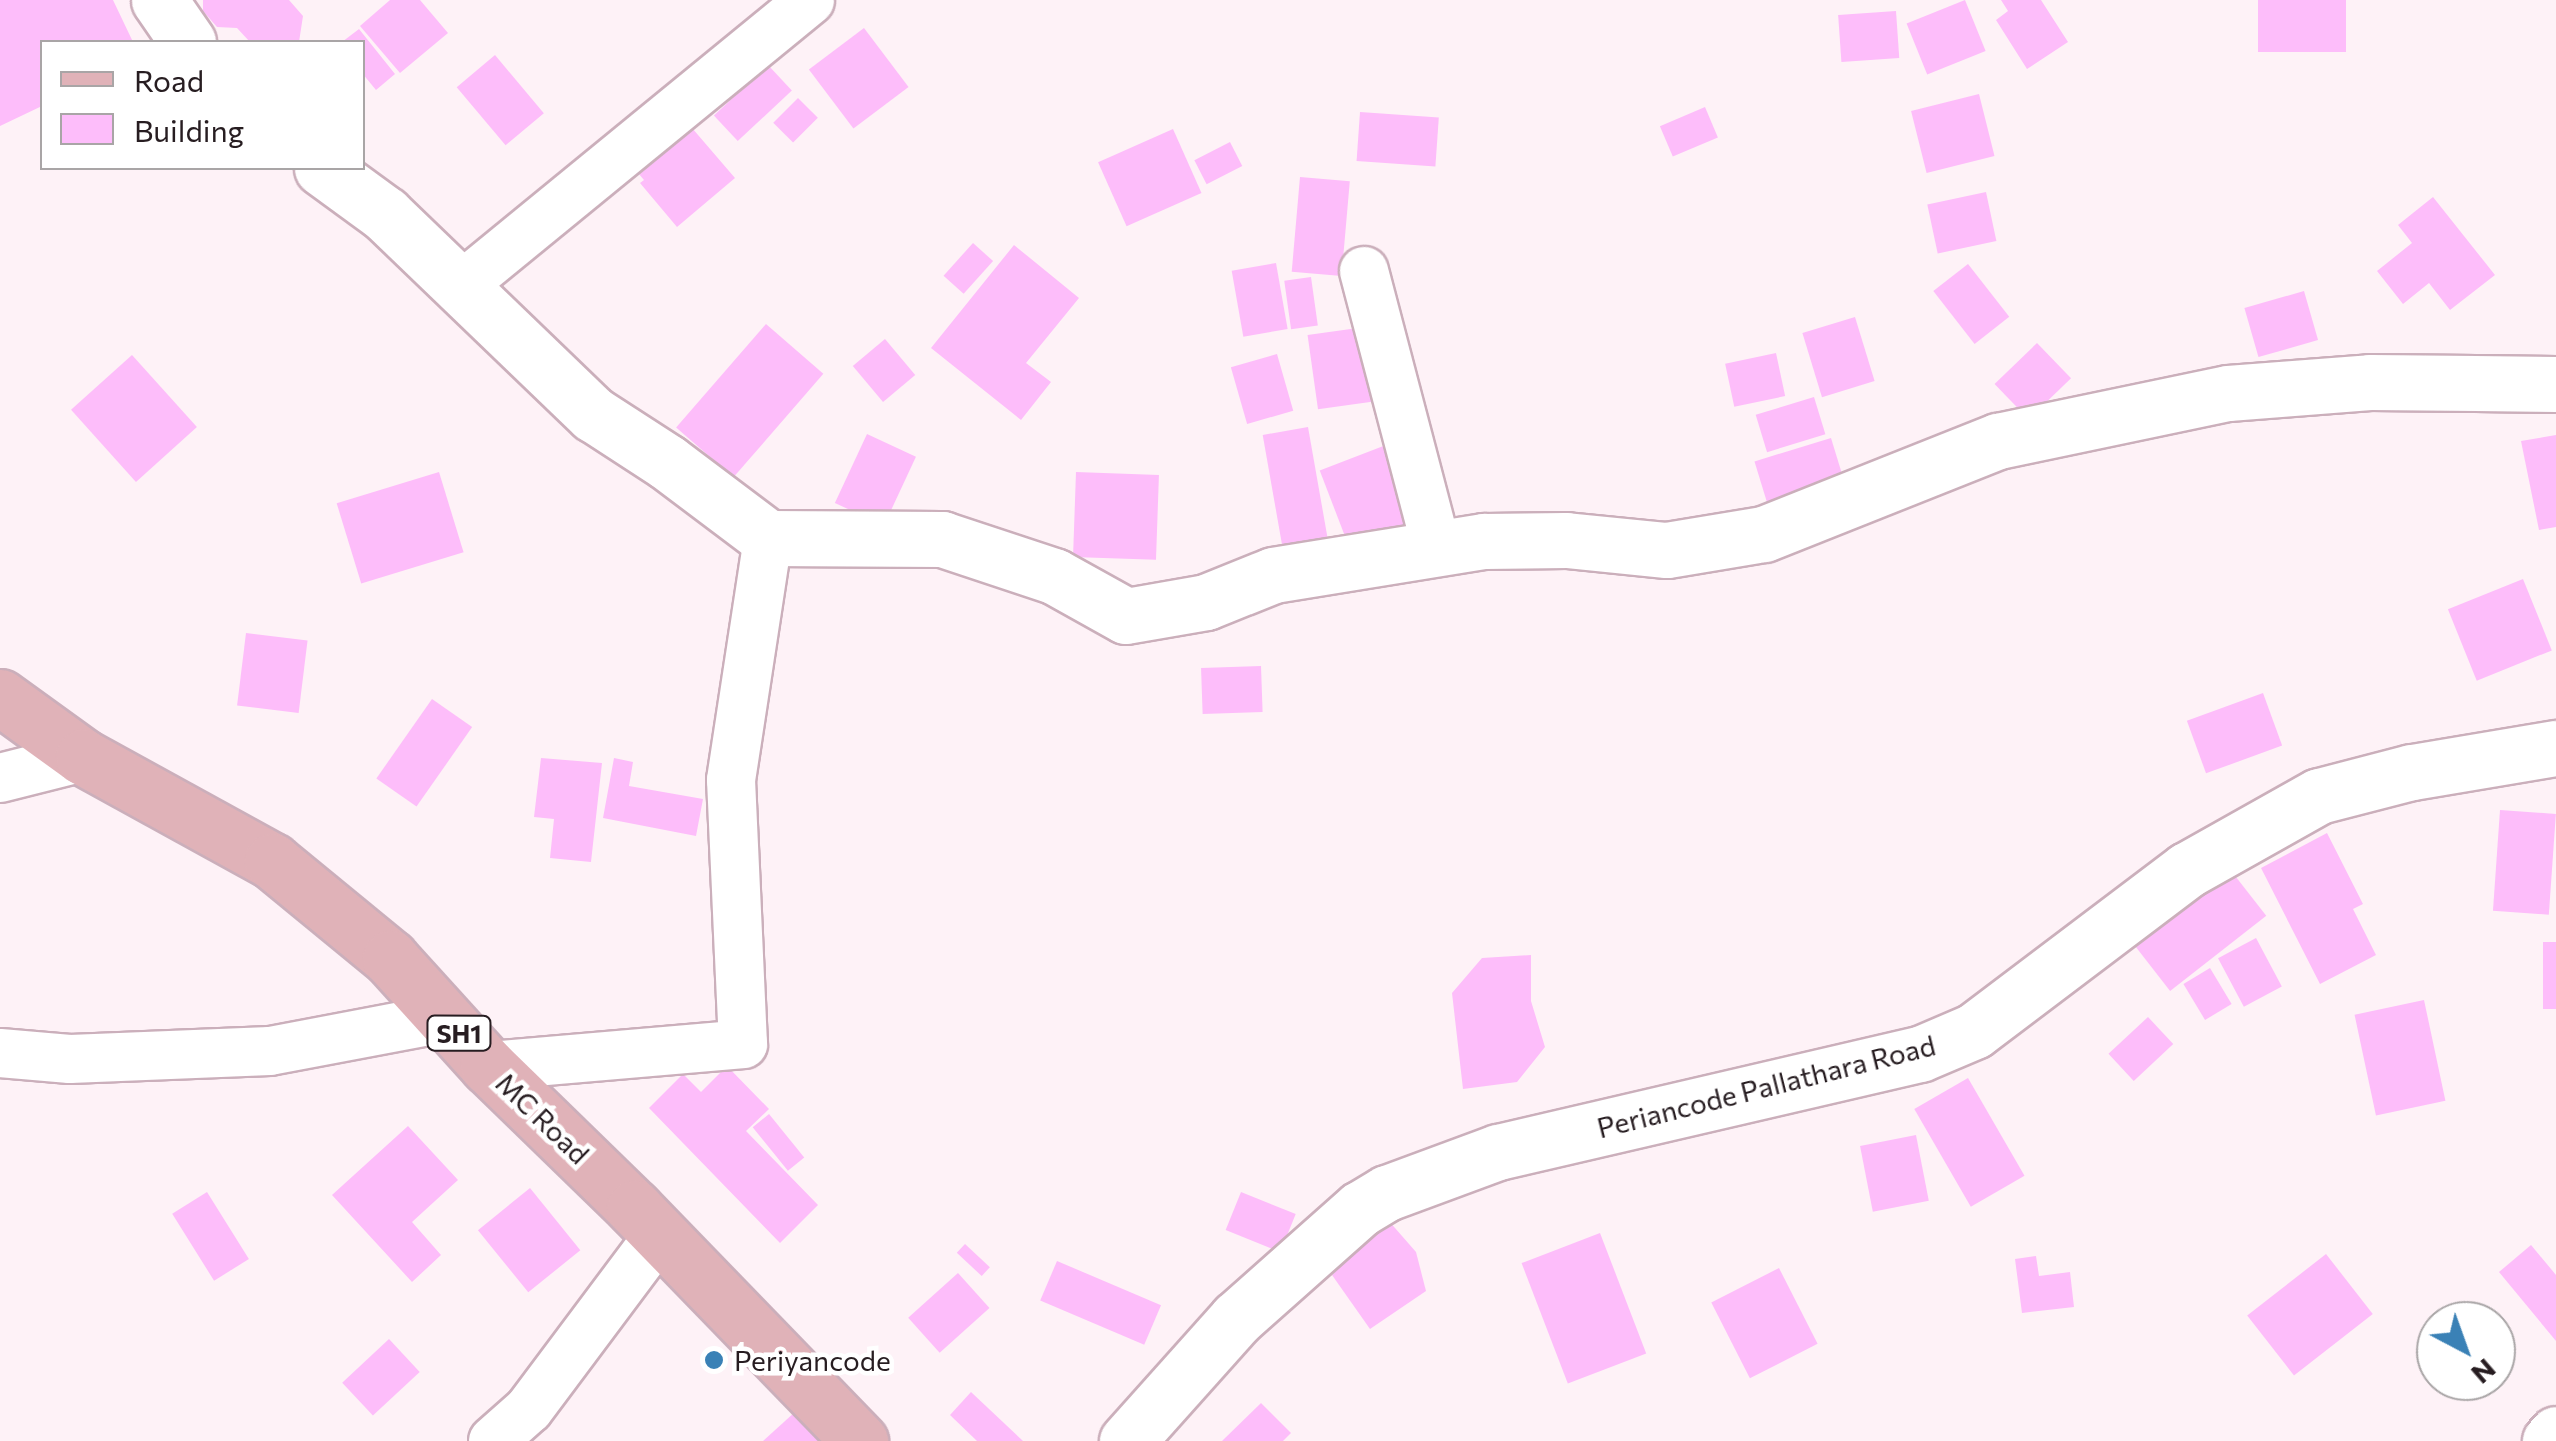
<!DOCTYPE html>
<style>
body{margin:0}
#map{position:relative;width:2556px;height:1441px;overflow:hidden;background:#fef2f7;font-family:Commissioner,sans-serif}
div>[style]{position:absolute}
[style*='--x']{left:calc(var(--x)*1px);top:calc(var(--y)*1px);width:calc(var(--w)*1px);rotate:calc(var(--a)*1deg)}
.building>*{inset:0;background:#fdbdfa;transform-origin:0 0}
.roads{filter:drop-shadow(2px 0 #cbafbb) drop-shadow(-2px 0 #cbafbb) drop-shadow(0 2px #cbafbb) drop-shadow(0 -2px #cbafbb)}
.street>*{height:48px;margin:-24px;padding:0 24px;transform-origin:24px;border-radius:24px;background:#fff}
.secondary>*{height:55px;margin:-27.5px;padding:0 27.5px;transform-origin:27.5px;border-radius:27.5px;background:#fff}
.primary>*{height:55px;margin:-27.5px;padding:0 27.5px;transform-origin:27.5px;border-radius:27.5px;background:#e0b2b8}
.dots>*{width:28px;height:28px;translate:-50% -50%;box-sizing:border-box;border:5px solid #fff;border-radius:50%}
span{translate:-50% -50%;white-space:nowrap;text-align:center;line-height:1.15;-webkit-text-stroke:9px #fff;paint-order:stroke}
.shield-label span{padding:2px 8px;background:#fff;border:2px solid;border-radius:8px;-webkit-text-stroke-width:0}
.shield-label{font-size:25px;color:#271d21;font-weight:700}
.street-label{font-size:28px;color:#271d21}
.poi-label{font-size:28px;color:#271d21}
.left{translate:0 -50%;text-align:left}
.legend{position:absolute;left:40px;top:40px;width:325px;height:130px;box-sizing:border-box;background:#fff;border:2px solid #a9a5a6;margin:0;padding:12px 18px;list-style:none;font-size:30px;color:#271d21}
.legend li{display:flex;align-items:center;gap:20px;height:50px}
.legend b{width:50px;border:2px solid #a9a5a6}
.north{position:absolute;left:2416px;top:1301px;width:100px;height:100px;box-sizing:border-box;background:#fff;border:2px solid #a9a5a6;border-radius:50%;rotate:139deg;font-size:28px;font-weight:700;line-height:40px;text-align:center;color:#271d21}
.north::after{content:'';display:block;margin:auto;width:35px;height:45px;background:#3a81b6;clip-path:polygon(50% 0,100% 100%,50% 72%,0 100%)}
</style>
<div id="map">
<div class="building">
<i style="clip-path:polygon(0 0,113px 0,133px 42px,42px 42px,42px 106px,0 126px)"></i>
<i style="clip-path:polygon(203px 0,289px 0,303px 16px,299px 42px,250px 42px,237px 28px,217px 27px,203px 11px)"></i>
<i style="clip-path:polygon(390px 0,420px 0,448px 33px,400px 73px,360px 26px)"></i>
<i style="left:1965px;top:0;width:55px;height:63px;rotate:68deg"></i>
<i style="clip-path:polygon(2001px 0,2041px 0,2068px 42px,2027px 69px,1996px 20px,2008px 11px)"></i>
<i style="left:2258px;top:0;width:88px;height:52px"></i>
<i style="left:1896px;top:11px;width:47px;height:58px;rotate:86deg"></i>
<i style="left:864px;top:28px;width:74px;height:69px;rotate:53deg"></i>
<i style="clip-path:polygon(359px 29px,395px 74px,376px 90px,362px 73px,362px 42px,342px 42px)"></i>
<i style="left:495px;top:55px;width:76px;height:50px;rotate:50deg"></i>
<i style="left:768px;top:65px;width:35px;height:74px;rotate:47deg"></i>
<i style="left:1979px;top:94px;width:64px;height:70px;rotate:76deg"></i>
<i style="left:798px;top:98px;width:28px;height:35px;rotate:45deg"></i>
<i style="left:1705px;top:107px;width:33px;height:49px;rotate:67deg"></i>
<i style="left:1360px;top:112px;width:79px;height:49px;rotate:4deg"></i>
<i style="clip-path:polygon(686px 121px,735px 178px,677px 227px,640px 183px,644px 180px,632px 166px)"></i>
<i style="left:1173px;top:129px;width:70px;height:82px;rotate:66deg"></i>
<i style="left:1230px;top:142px;width:27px;height:40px;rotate:63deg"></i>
<i style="left:1300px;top:177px;width:50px;height:95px;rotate:5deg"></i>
<i style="left:1986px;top:192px;width:50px;height:60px;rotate:78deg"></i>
<i style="clip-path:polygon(2433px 197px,2495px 275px,2450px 310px,2429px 283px,2403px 304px,2377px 271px,2412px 243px,2398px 225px)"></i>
<i style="left:973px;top:243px;width:27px;height:44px;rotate:42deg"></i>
<i style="clip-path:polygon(1014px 245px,1079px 298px,1026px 363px,1051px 382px,1021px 420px,931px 348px)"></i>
<i style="left:1276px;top:263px;width:67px;height:45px;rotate:80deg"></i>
<i style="left:1968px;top:264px;width:67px;height:44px;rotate:52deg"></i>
<i style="left:1311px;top:277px;width:49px;height:27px;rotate:82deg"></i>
<i style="left:2304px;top:291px;width:51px;height:62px;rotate:74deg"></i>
<i style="left:1855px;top:317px;width:67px;height:55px;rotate:73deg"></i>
<i style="left:766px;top:324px;width:76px;height:137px;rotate:41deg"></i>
<i style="left:1365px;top:327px;width:75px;height:58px;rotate:82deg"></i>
<i style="left:885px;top:339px;width:47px;height:42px;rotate:50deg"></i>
<i style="left:2037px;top:343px;width:49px;height:59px;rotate:46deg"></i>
<i style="left:1776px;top:353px;width:44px;height:52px;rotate:78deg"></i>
<i style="left:1277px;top:354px;width:59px;height:48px;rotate:74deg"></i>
<i style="left:132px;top:355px;width:97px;height:82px;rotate:48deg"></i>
<i style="left:1814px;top:397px;width:39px;height:61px;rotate:73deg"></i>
<i style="left:1308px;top:427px;width:119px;height:46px;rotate:80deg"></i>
<i style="left:867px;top:434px;width:54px;height:76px;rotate:25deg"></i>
<i style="clip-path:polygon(2556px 435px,2556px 527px,2539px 530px,2521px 441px)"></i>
<i style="left:1831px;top:438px;width:45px;height:80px;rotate:73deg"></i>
<i style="left:1386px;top:445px;width:86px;height:71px;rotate:69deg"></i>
<i style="left:439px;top:472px;width:84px;height:107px;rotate:73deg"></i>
<i style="left:1076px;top:472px;width:83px;height:85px;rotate:2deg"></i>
<i style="left:2523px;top:579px;width:77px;height:81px;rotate:68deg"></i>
<i style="left:246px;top:633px;width:62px;height:73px;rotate:7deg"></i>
<i style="left:1261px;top:666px;width:46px;height:60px;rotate:88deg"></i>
<i style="left:2263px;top:693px;width:56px;height:81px;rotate:70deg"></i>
<i style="left:432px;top:699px;width:49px;height:97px;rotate:35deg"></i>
<i style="clip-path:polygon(541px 758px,602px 763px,591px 862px,550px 858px,554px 819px,534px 817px)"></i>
<i style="clip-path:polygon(614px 758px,633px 762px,629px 786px,703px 799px,696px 836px,603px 818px)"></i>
<i style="left:2500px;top:810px;width:56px;height:101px;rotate:4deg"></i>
<i style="clip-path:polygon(2327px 833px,2363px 904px,2353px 909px,2376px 955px,2320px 984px,2261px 868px)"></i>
<i style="left:2225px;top:863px;width:67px;height:122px;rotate:52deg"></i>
<i style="left:2256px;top:938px;width:55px;height:43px;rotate:62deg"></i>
<i style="left:2543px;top:942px;width:13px;height:67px"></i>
<i style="clip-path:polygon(1531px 955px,1531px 1001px,1545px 1047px,1517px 1082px,1463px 1089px,1452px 993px,1482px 958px)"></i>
<i style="left:2210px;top:968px;width:42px;height:31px;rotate:59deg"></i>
<i style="left:2424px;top:1000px;width:103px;height:71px;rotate:78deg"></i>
<i style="left:2148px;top:1017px;width:37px;height:54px;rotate:47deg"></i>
<i style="clip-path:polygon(727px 1066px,769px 1109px,746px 1131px,818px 1205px,780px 1243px,649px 1108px,683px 1074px,701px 1092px)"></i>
<i style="left:1968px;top:1078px;width:113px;height:62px;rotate:60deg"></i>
<i style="left:769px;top:1114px;width:56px;height:21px;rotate:51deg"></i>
<i style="clip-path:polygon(408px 1126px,458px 1180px,412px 1222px,441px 1255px,412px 1282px,332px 1195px)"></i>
<i style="left:1916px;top:1135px;width:67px;height:57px;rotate:79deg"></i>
<i style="left:530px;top:1188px;width:80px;height:67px;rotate:51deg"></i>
<i style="left:207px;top:1192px;width:79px;height:41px;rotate:58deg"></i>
<i style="left:1241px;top:1192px;width:59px;height:41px;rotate:22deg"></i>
<i style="clip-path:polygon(1388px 1220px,1416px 1252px,1426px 1291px,1370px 1329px,1332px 1275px)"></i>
<i style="left:1600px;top:1233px;width:129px;height:84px;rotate:69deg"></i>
<i style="left:965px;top:1244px;width:34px;height:12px;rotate:43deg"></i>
<i style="clip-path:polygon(2531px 1245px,2556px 1275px,2556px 1341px,2499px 1272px)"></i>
<i style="left:2326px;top:1254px;width:76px;height:100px;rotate:52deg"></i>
<i style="clip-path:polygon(2036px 1256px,2039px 1276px,2070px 1272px,2074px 1307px,2022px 1313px,2015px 1259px)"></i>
<i style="left:1057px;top:1261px;width:113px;height:43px;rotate:23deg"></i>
<i style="left:1779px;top:1268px;width:85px;height:76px;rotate:63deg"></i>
<i style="left:958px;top:1273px;width:47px;height:67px;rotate:48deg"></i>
<i style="left:389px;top:1339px;width:45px;height:64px;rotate:47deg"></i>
<i style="clip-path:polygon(971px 1392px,1023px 1441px,977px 1441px,950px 1415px)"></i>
<i style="clip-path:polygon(806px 1402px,841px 1441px,763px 1441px)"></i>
<i style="clip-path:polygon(1261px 1403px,1291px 1433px,1283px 1441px,1222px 1441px)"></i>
</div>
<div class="roads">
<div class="street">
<i style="--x:1364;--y:271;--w:287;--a:75.3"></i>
<i style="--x:461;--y:286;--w:451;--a:-39.3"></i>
<i style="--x:0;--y:778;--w:86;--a:-14.2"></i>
<i style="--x:0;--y:1053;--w:70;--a:4.9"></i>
<i style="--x:70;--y:1059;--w:200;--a:-2.3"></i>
<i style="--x:270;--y:1051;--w:178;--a:-10.7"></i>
<i style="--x:488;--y:1066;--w:256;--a:-4.9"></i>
<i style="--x:743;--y:1044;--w:264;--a:-92.6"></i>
<i style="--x:731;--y:780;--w:245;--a:-81.3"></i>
<i style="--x:493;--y:1441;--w:48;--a:-41.6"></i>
<i style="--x:529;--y:1409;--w:219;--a:-53.2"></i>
</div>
<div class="secondary">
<i style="--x:159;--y:0;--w:51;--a:55.4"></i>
<i style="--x:322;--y:168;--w:78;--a:36.1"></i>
<i style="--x:385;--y:214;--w:289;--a:43.9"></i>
<i style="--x:593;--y:414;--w:88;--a:33"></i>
<i style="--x:667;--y:462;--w:126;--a:37"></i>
<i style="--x:768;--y:538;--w:174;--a:0.3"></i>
<i style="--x:942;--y:539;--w:118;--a:18.3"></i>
<i style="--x:1054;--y:576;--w:82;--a:29.1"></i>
<i style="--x:1126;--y:616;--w:81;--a:-9.9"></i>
<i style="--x:1206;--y:602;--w:72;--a:-21.9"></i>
<i style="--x:1273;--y:575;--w:214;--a:-9.2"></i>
<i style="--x:1484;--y:541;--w:82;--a:-0.7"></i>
<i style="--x:1566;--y:540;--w:101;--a:5.7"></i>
<i style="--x:1667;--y:550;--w:98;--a:-9.4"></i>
<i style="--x:1764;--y:534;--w:252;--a:-21.7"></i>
<i style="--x:1998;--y:441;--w:235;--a:-11.8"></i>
<i style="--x:2228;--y:393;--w:142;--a:-4.4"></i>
<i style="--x:2370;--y:382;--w:186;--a:0.6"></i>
<i style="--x:1127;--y:1441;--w:164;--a:-48.2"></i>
<i style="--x:1236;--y:1319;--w:166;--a:-41.6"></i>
<i style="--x:1360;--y:1209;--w:31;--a:-31"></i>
<i style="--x:1387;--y:1193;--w:118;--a:-20.3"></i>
<i style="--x:1498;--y:1152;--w:433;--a:-13.1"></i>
<i style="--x:1920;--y:1054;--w:59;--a:-23.1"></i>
<i style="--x:1974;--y:1031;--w:267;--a:-37.1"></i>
<i style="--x:2187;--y:870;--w:151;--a:-29.3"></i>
<i style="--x:2319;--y:796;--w:96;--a:-14.5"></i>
<i style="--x:2412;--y:772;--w:146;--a:-9.5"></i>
<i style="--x:2550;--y:1441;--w:9;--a:-49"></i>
</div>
<div class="primary">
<i style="--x:0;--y:697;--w:102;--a:35.9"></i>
<i style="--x:83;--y:757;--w:216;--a:28.8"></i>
<i style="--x:272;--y:861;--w:153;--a:39.4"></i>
<i style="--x:390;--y:958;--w:146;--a:47.8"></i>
<i style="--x:488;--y:1066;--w:204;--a:44.2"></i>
<i style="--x:634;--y:1208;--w:325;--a:45.9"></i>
</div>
</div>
<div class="dots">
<i style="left:714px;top:1360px;background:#3a81b6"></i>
</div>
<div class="shield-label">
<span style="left:459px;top:1033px">SH1</span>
</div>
<div class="street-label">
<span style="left:1766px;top:1086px;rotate:-14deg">Periancode Pallathara Road</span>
<span style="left:543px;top:1118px;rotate:44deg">MC Road</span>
</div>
<div class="poi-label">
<span class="left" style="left:734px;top:1360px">Periyancode</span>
</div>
<ul class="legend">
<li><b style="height:12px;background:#e0b2b8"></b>Road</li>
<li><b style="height:28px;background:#fdbdfa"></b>Building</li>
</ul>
<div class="north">N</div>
</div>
